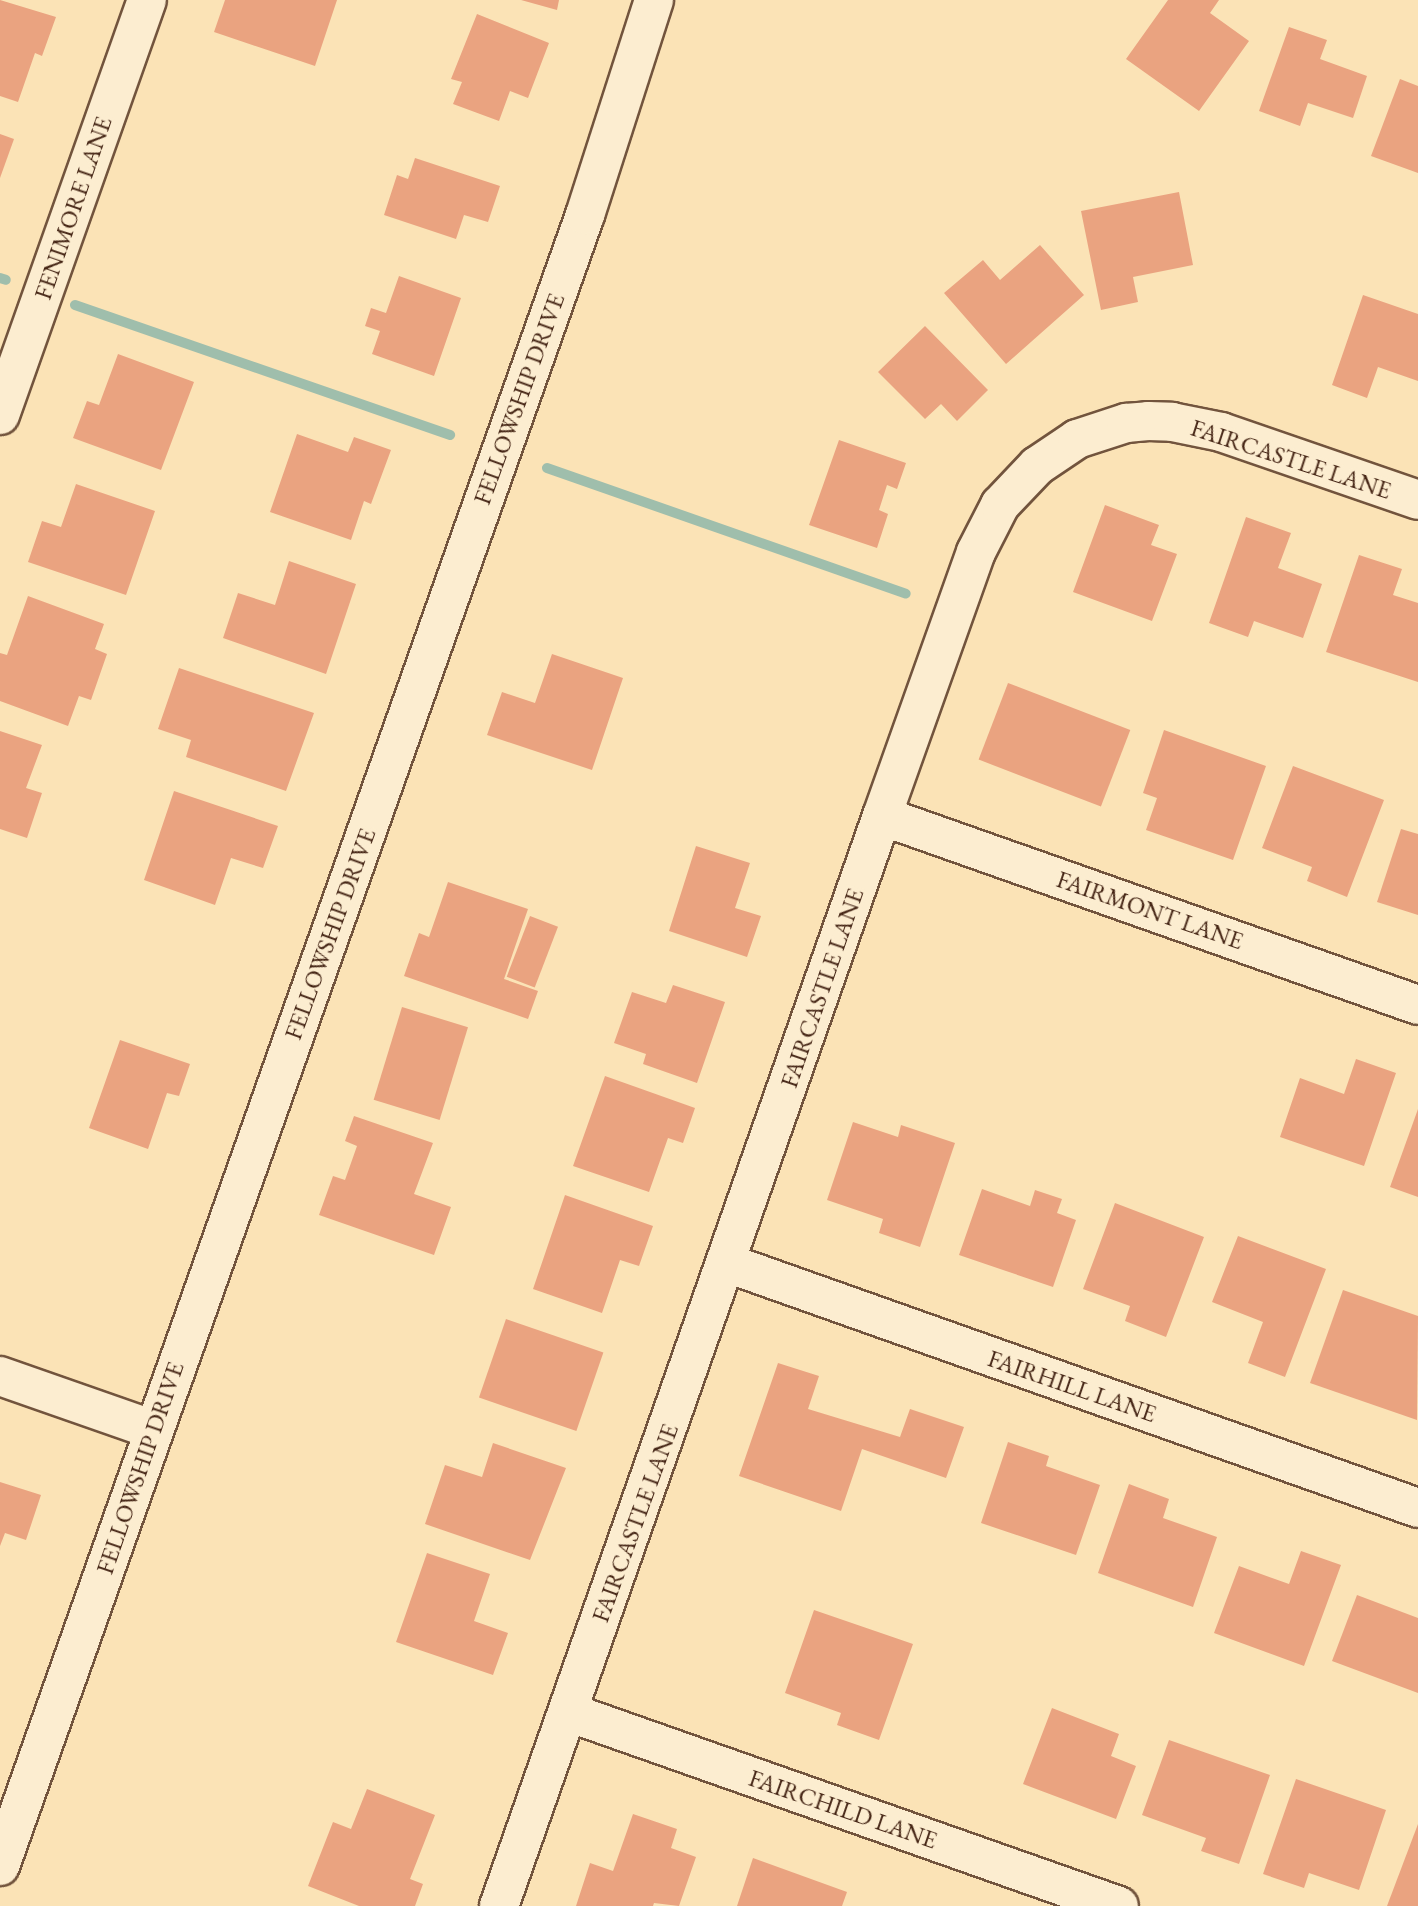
<!DOCTYPE html>
<style>
body{margin:0}
#map{position:relative;width:1418px;height:1906px;overflow:hidden;background:#fbe3b6;font-family:"EB Garamond",serif}
div>[style]{position:absolute}
[style*='--x']{left:calc(var(--x)*1px);top:calc(var(--y)*1px);width:calc(var(--w)*1px);rotate:calc(var(--a)*1deg)}
.stream>*{height:10px;margin:-5px;padding:0 5px;transform-origin:5px;border-radius:5px;background:#9fbeac}
.building>*{inset:0;background:#eaa380;transform-origin:0 0}
.roads{filter:drop-shadow(2px 0 #72543d) drop-shadow(-2px 0 #72543d) drop-shadow(0 2px #72543d) drop-shadow(0 -2px #72543d)}
.minor>*{height:38px;margin:-19px;padding:0 19px;transform-origin:19px;border-radius:19px;background:#fcedd0}
span{translate:-50% -50%;white-space:nowrap;text-align:center;line-height:1.15;-webkit-text-stroke:7px #fcedd0;paint-order:stroke}
.street-label{font-size:24px;color:#452515}
</style>
<div id="map">
<div class="stream">
<i style="--x:0;--y:278;--w:6;--a:18"></i>
<i style="--x:75;--y:305;--w:397;--a:19.1"></i>
<i style="--x:547;--y:468;--w:380;--a:19.3"></i>
</div>
<div class="building">
<i style="clip-path:polygon(0 0,56px 17px,42px 56px,35px 53px,18px 102px,0 96px)"></i>
<i style="clip-path:polygon(225px 0,337px 0,315px 66px,214px 32px)"></i>
<i style="clip-path:polygon(521px 0,559px 0,557px 10px)"></i>
<i style="clip-path:polygon(1168px 0,1219px 0,1210px 13px,1249px 41px,1199px 111px,1126px 59px)"></i>
<i style="clip-path:polygon(477px 14px,549px 43px,528px 98px,510px 91px,499px 121px,453px 104px,462px 82px,451px 79px)"></i>
<i style="clip-path:polygon(1289px 27px,1327px 40px,1320px 59px,1367px 76px,1353px 118px,1308px 103px,1300px 126px,1259px 111px)"></i>
<i style="clip-path:polygon(1400px 79px,1418px 86px,1418px 173px,1371px 156px)"></i>
<i style="clip-path:polygon(0 134px,14px 139px,0 178px)"></i>
<i style="clip-path:polygon(415px 158px,500px 186px,488px 222px,464px 215px,456px 239px,384px 215px,397px 175px,408px 179px)"></i>
<i style="clip-path:polygon(1179px 192px,1193px 265px,1133px 277px,1138px 302px,1101px 310px,1081px 211px)"></i>
<i style="clip-path:polygon(1040px 245px,1084px 295px,1006px 364px,944px 293px,983px 260px,1000px 280px)"></i>
<i style="clip-path:polygon(399px 276px,461px 298px,434px 376px,372px 354px,380px 331px,365px 326px,371px 308px,386px 313px)"></i>
<i style="clip-path:polygon(1363px 295px,1418px 314px,1418px 381px,1378px 367px,1367px 398px,1332px 385px)"></i>
<i style="clip-path:polygon(925px 326px,988px 390px,957px 421px,941px 404px,925px 419px,878px 372px)"></i>
<i style="clip-path:polygon(118px 354px,194px 382px,161px 470px,73px 438px,87px 401px,99px 405px)"></i>
<i style="clip-path:polygon(297px 434px,348px 452px,354px 437px,391px 450px,371px 504px,364px 501px,351px 540px,270px 512px)"></i>
<i style="clip-path:polygon(839px 440px,906px 463px,897px 489px,887px 485px,879px 510px,888px 514px,877px 548px,809px 525px)"></i>
<i style="clip-path:polygon(76px 484px,155px 511px,126px 595px,28px 562px,42px 521px,61px 527px)"></i>
<i style="clip-path:polygon(1105px 505px,1159px 525px,1151px 545px,1177px 554px,1152px 621px,1073px 592px)"></i>
<i style="clip-path:polygon(1246px 517px,1291px 533px,1278px 568px,1322px 584px,1303px 638px,1254px 621px,1248px 637px,1209px 623px)"></i>
<i style="clip-path:polygon(1359px 555px,1402px 569px,1393px 595px,1418px 603px,1418px 682px,1326px 652px)"></i>
<i style="clip-path:polygon(289px 561px,356px 584px,326px 674px,223px 638px,238px 593px,275px 605px)"></i>
<i style="clip-path:polygon(28px 596px,104px 624px,95px 649px,107px 654px,91px 700px,79px 696px,68px 726px,0 701px,0 653px,7px 655px)"></i>
<i style="clip-path:polygon(552px 654px,623px 678px,592px 770px,487px 735px,502px 692px,535px 703px)"></i>
<i style="clip-path:polygon(179px 668px,314px 713px,286px 791px,186px 757px,191px 740px,158px 729px)"></i>
<i style="left:1008px;top:683px;width:131px;height:82px;rotate:21deg"></i>
<i style="clip-path:polygon(1164px 730px,1266px 766px,1233px 860px,1146px 830px,1157px 798px,1143px 793px)"></i>
<i style="clip-path:polygon(0 731px,42px 745px,26px 788px,42px 793px,27px 838px,0 829px)"></i>
<i style="clip-path:polygon(1293px 766px,1384px 800px,1347px 897px,1307px 881px,1312px 867px,1262px 848px)"></i>
<i style="clip-path:polygon(174px 791px,278px 826px,263px 868px,231px 858px,215px 905px,144px 880px)"></i>
<i style="clip-path:polygon(1401px 829px,1418px 834px,1418px 915px,1377px 902px)"></i>
<i style="clip-path:polygon(696px 846px,750px 863px,735px 908px,761px 916px,747px 957px,669px 931px)"></i>
<i style="clip-path:polygon(448px 882px,528px 909px,504px 979px,538px 991px,528px 1019px,404px 976px,419px 933px,429px 937px)"></i>
<i style="left:530px;top:916px;width:30px;height:65px;rotate:21deg"></i>
<i style="clip-path:polygon(673px 985px,725px 1002px,697px 1083px,643px 1064px,646px 1054px,614px 1043px,632px 992px,666px 1003px)"></i>
<i style="left:402px;top:1007px;width:69px;height:97px;rotate:17deg"></i>
<i style="clip-path:polygon(120px 1040px,190px 1064px,179px 1096px,167px 1093px,148px 1149px,89px 1128px)"></i>
<i style="clip-path:polygon(1356px 1059px,1396px 1073px,1364px 1166px,1280px 1137px,1300px 1078px,1344px 1094px)"></i>
<i style="clip-path:polygon(605px 1076px,695px 1108px,683px 1143px,668px 1138px,649px 1192px,573px 1166px)"></i>
<i style="clip-path:polygon(1418px 1109px,1418px 1197px,1390px 1187px)"></i>
<i style="clip-path:polygon(354px 1116px,433px 1143px,414px 1194px,451px 1207px,434px 1255px,319px 1215px,333px 1176px,345px 1180px,357px 1146px,345px 1141px)"></i>
<i style="clip-path:polygon(853px 1122px,898px 1137px,901px 1125px,955px 1143px,920px 1247px,879px 1233px,883px 1219px,827px 1200px)"></i>
<i style="clip-path:polygon(982px 1189px,1030px 1206px,1035px 1190px,1062px 1199px,1057px 1213px,1076px 1220px,1053px 1287px,959px 1255px)"></i>
<i style="clip-path:polygon(565px 1195px,653px 1226px,639px 1266px,620px 1260px,602px 1313px,533px 1289px)"></i>
<i style="clip-path:polygon(1115px 1203px,1204px 1237px,1166px 1337px,1125px 1321px,1130px 1306px,1083px 1289px)"></i>
<i style="clip-path:polygon(1238px 1236px,1326px 1269px,1285px 1377px,1248px 1363px,1263px 1322px,1212px 1302px)"></i>
<i style="clip-path:polygon(1343px 1290px,1418px 1316px,1417px 1420px,1310px 1383px)"></i>
<i style="left:506px;top:1319px;width:103px;height:83px;rotate:19deg"></i>
<i style="clip-path:polygon(778px 1363px,819px 1376px,808px 1409px,900px 1437px,910px 1409px,964px 1427px,946px 1478px,862px 1449px,841px 1511px,739px 1476px)"></i>
<i style="clip-path:polygon(1008px 1442px,1049px 1456px,1046px 1466px,1100px 1485px,1076px 1555px,981px 1523px)"></i>
<i style="clip-path:polygon(493px 1443px,566px 1468px,530px 1560px,425px 1524px,445px 1465px,482px 1477px)"></i>
<i style="clip-path:polygon(0 1482px,41px 1495px,26px 1540px,5px 1533px,0 1546px)"></i>
<i style="clip-path:polygon(1129px 1484px,1169px 1499px,1163px 1518px,1217px 1537px,1193px 1607px,1098px 1573px)"></i>
<i style="clip-path:polygon(1301px 1551px,1341px 1565px,1304px 1666px,1214px 1633px,1239px 1566px,1289px 1584px)"></i>
<i style="clip-path:polygon(427px 1553px,490px 1574px,474px 1621px,508px 1633px,493px 1675px,396px 1642px)"></i>
<i style="clip-path:polygon(1357px 1595px,1418px 1618px,1418px 1693px,1332px 1661px)"></i>
<i style="clip-path:polygon(814px 1610px,913px 1644px,879px 1740px,837px 1725px,841px 1713px,785px 1693px)"></i>
<i style="clip-path:polygon(1052px 1708px,1119px 1734px,1111px 1756px,1136px 1766px,1116px 1819px,1023px 1784px)"></i>
<i style="clip-path:polygon(1169px 1740px,1270px 1775px,1239px 1864px,1201px 1851px,1206px 1838px,1142px 1815px)"></i>
<i style="clip-path:polygon(1296px 1779px,1386px 1810px,1359px 1890px,1309px 1873px,1304px 1888px,1263px 1874px)"></i>
<i style="clip-path:polygon(367px 1789px,435px 1815px,410px 1879px,423px 1884px,415px 1906px,359px 1906px,308px 1886px,333px 1822px,351px 1829px)"></i>
<i style="clip-path:polygon(633px 1814px,677px 1829px,671px 1848px,696px 1857px,679px 1906px,654px 1903px,653px 1906px,576px 1906px,590px 1863px,613px 1871px)"></i>
<i style="clip-path:polygon(1418px 1824px,1418px 1906px,1387px 1906px)"></i>
<i style="clip-path:polygon(753px 1858px,847px 1892px,842px 1906px,737px 1906px)"></i>
</div>
<div class="roads">
<div class="minor">
<i style="--x:0;--y:415;--w:440;--a:-70.5"></i>
<i style="--x:882;--y:816;--w:568;--a:19.42"></i>
<i style="--x:727;--y:1263;--w:733;--a:19.52"></i>
<i style="--x:0;--y:1376;--w:163;--a:19.3"></i>
<i style="--x:568;--y:1712;--w:584;--a:19.4"></i>
<i style="--x:0;--y:1866;--w:1752;--a:-70.49"></i>
<i style="--x:585;--y:215;--w:226;--a:-72.2"></i>
<i style="--x:499;--y:1906;--w:1155;--a:-70.64"></i>
<i style="--x:882;--y:816;--w:280;--a:-70.4"></i>
<i style="--x:976;--y:552;--w:53;--a:-62.9"></i>
<i style="--x:1000;--y:505;--w:54;--a:-46.5"></i>
<i style="--x:1037;--y:466;--w:48;--a:-34"></i>
<i style="--x:1077;--y:439;--w:52;--a:-18.1"></i>
<i style="--x:1126;--y:423;--w:22;--a:-5"></i>
<i style="--x:1148;--y:421;--w:24;--a:2"></i>
<i style="--x:1172;--y:422;--w:50;--a:11.5"></i>
<i style="--x:1221;--y:432;--w:208;--a:19"></i>
</div>
</div>
<div class="street-label">
<span style="left:73px;top:208px;rotate:-71deg">FENIMORE LANE</span>
<span style="left:519px;top:399px;rotate:-70deg">FELLOWSHIP DRIVE</span>
<span style="left:1291px;top:459px;rotate:18deg">FAIRCASTLE LANE</span>
<span style="left:1150px;top:910px;rotate:19deg">FAIRMONT LANE</span>
<span style="left:330px;top:934px;rotate:-70deg">FELLOWSHIP DRIVE</span>
<span style="left:822px;top:988px;rotate:-71deg">FAIRCASTLE LANE</span>
<span style="left:1072px;top:1386px;rotate:19deg">FAIRHILL LANE</span>
<span style="left:140px;top:1468px;rotate:-71deg">FELLOWSHIP DRIVE</span>
<span style="left:635px;top:1523px;rotate:-70deg">FAIRCASTLE LANE</span>
<span style="left:843px;top:1809px;rotate:19deg">FAIRCHILD LANE</span>
</div>
</div>
